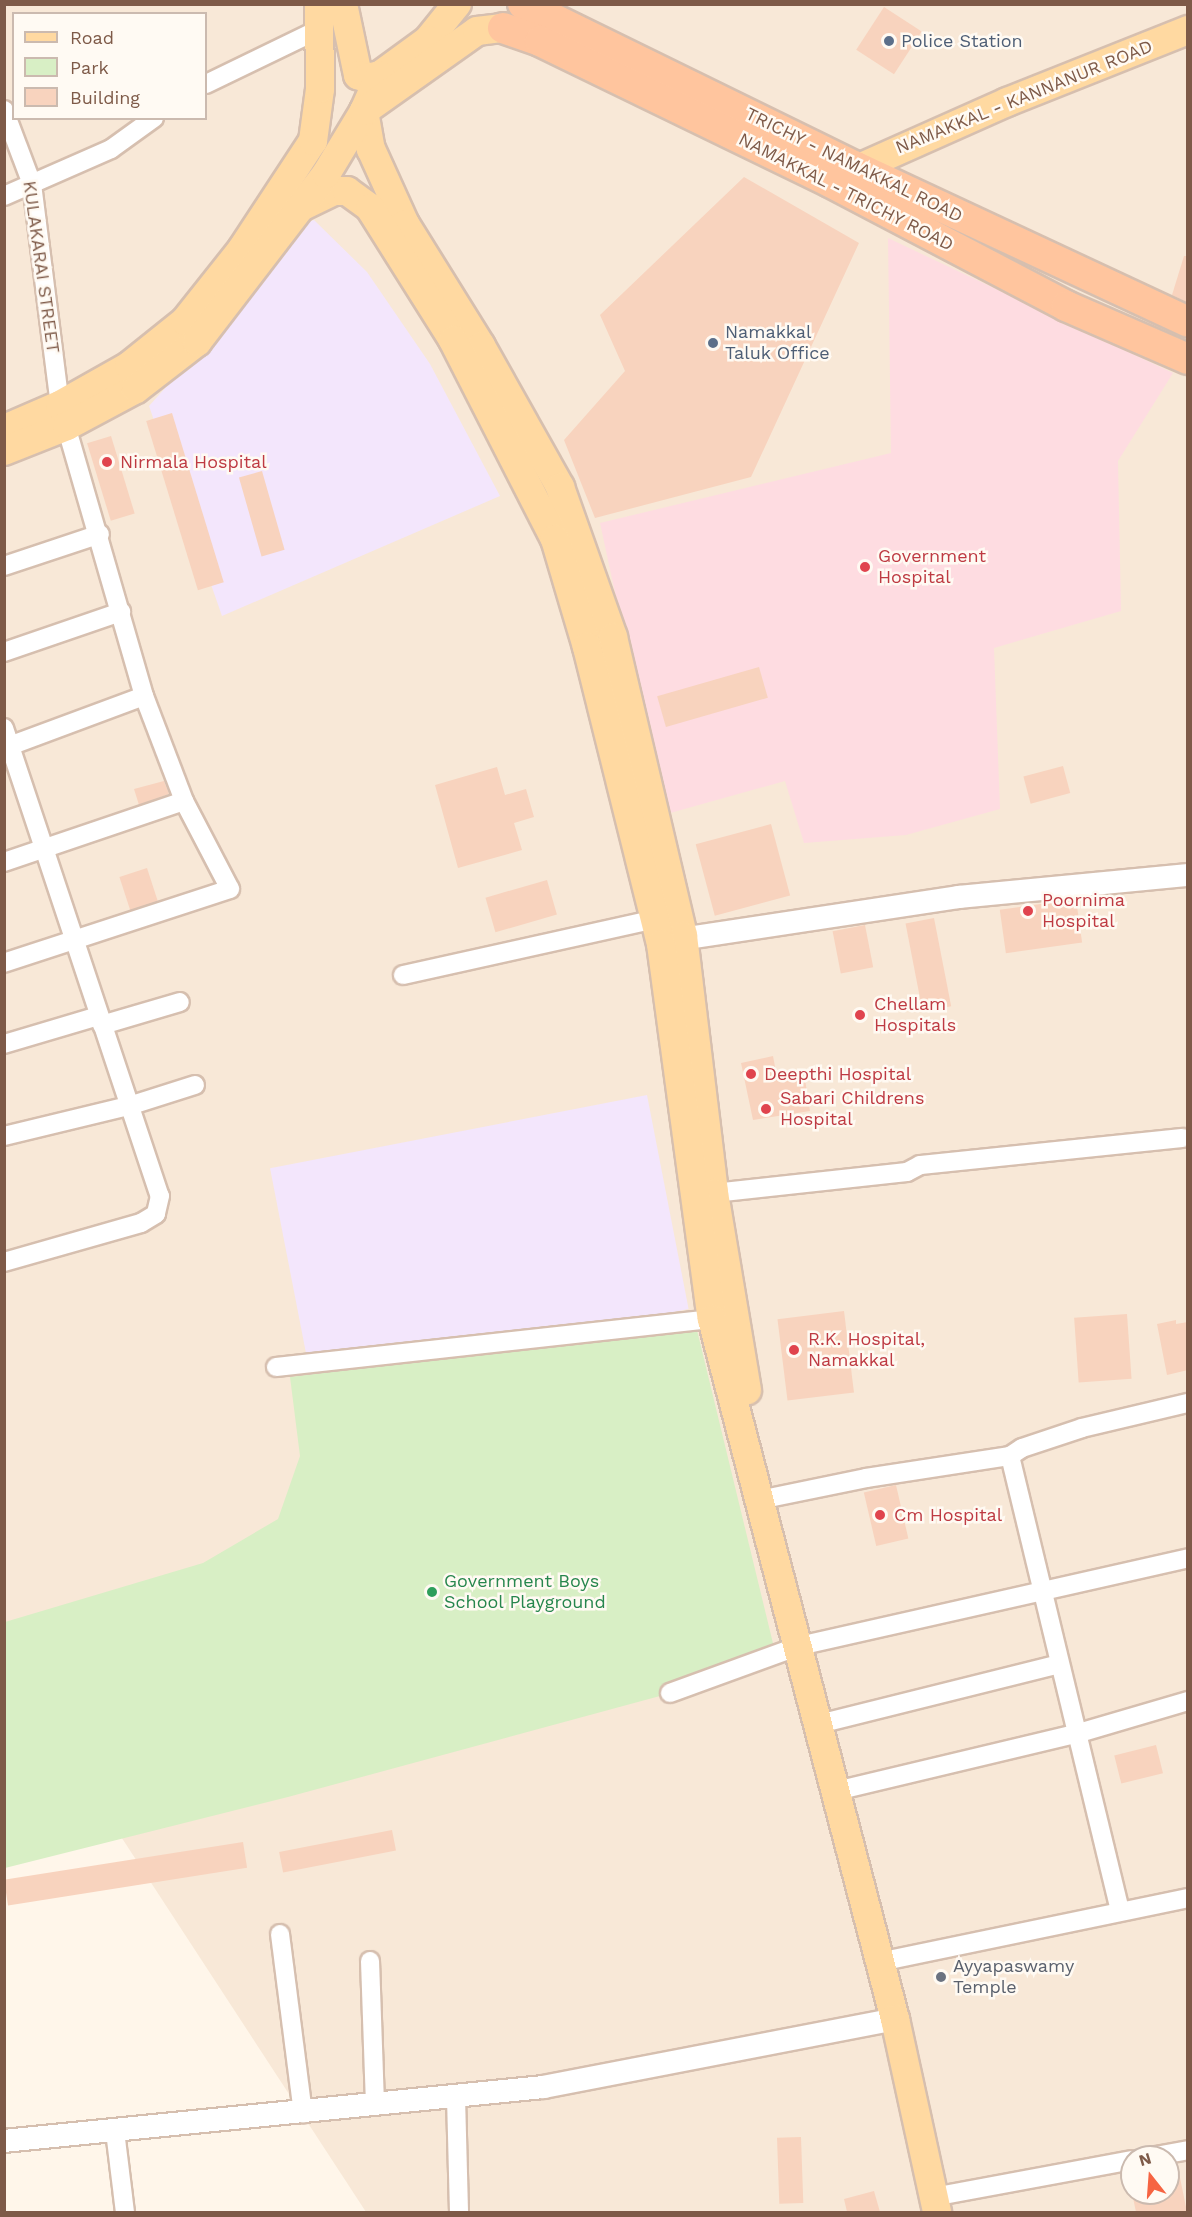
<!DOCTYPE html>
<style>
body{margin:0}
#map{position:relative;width:1192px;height:2217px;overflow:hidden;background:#fff6ea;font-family:"Work Sans",sans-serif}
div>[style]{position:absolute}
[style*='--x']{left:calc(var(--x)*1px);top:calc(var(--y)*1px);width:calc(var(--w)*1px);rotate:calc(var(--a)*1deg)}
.residential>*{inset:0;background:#f8e8d7}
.education>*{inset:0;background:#f3e6fc;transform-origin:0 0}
.medical>*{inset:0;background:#fedce1}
.green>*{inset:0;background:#d8efc5}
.building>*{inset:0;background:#f8d3be;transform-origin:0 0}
.roads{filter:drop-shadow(2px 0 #d6bfaf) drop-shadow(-2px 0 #d6bfaf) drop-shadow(0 2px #d6bfaf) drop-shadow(0 -2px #d6bfaf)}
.minor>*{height:18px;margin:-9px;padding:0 9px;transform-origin:9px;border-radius:9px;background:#fff}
.tertiary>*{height:22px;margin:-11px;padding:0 11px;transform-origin:11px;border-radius:11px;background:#fff}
.primary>*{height:28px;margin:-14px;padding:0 14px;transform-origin:14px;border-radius:14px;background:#ffd9a1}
.trunk>*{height:30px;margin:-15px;padding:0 15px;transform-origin:15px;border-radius:15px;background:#ffc59e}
.dots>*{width:16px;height:16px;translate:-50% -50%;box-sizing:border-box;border:3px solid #fffaf3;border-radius:50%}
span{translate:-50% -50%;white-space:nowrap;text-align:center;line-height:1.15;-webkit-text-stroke:5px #fffaf3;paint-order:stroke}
.service-label{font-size:18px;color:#4e5e75}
.left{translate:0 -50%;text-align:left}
.street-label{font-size:18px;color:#7e5a48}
.health-label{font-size:18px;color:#be3a42}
.leisure-label{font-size:18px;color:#27864d}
.worship-label{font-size:18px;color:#5b616d}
.frame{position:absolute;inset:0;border:6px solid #7e5a48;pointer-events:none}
.legend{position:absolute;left:12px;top:12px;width:195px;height:108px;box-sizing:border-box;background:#fffaf3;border:2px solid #cbbaaf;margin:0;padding:8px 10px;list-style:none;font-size:18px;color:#7e5a48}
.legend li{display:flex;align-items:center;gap:12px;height:30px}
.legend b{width:30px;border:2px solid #cbbaaf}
.north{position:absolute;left:1120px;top:2145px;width:60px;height:60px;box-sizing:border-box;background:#fffaf3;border:2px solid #cbbaaf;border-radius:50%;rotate:343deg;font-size:16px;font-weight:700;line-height:24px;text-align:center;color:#7e5a48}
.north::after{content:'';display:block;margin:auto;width:21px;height:27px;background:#f66442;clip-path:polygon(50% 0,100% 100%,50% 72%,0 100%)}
</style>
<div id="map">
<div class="residential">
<i style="clip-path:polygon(evenodd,5px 5px,1187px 5px,1187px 2212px,366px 2212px,5px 1659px,5px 5px,14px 14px,206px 14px,206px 118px,14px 118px,14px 14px,5px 5px,1132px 2157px,1168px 2157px,1168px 2193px,1132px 2193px,1132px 2157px)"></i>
</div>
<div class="education">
<i style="clip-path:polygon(314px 220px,367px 272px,430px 364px,500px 496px,222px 616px,149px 406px,222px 325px,281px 233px)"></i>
<i style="left:647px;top:1095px;width:218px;height:384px;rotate:79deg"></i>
</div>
<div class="medical">
<i style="clip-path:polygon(888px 238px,1173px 373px,1118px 461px,1121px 611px,994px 648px,1000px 809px,906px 835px,804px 843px,785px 781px,663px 815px,600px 523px,891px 453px)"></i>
</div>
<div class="green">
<i style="clip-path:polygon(696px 1326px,778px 1664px,288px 1797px,5px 1868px,5px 1622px,203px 1563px,278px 1519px,300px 1456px,290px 1377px)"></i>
</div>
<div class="building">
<i style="left:884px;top:7px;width:45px;height:51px;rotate:33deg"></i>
<i style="clip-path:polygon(744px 177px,859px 243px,751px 477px,595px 518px,564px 440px,625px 371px,600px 315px)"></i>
<i style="clip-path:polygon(1184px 256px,1188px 256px,1188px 303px,1172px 295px)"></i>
<i style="left:172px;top:413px;width:177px;height:27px;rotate:73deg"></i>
<i style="left:111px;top:436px;width:81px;height:25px;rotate:73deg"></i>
<i style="left:262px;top:471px;width:82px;height:24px;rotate:74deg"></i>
<i style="left:759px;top:667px;width:32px;height:106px;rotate:74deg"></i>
<i style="left:1063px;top:766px;width:28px;height:41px;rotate:75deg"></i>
<i style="clip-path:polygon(497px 767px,505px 795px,526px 789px,534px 817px,514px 823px,522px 850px,458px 868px,435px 785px)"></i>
<i style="clip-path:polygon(164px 781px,169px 794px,139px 805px,134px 789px)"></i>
<i style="left:771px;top:824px;width:74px;height:78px;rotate:75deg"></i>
<i style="left:147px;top:868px;width:35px;height:29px;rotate:72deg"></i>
<i style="left:547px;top:880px;width:36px;height:64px;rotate:74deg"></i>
<i style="left:1076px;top:899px;width:44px;height:77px;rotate:82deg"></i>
<i style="left:934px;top:918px;width:90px;height:29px;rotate:79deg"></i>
<i style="left:865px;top:925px;width:43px;height:33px;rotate:79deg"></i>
<i style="clip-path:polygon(773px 1056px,777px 1077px,804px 1073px,810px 1111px,753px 1120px,741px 1063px)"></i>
<i style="left:844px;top:1311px;width:82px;height:67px;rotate:83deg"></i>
<i style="left:1127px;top:1314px;width:65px;height:53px;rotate:86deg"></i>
<i style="clip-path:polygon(1176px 1320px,1176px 1324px,1188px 1322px,1188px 1370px,1167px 1375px,1157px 1324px)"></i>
<i style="left:896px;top:1485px;width:55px;height:33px;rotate:77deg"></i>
<i style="left:1156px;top:1745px;width:29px;height:43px;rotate:76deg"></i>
<i style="left:392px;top:1830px;width:21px;height:115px;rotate:79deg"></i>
<i style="left:243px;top:1842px;width:26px;height:242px;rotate:81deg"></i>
<i style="left:801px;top:2137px;width:66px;height:24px;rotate:88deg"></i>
<i style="clip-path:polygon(1177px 2163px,1187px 2212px,1136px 2212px,1132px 2193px,1168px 2193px,1168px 2165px)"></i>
<i style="clip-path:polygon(874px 2191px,880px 2212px,847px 2212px,844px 2199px)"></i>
</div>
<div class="roads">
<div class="minor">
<i style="--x:206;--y:84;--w:127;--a:-25.8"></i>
<i style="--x:4;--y:110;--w:79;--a:69.3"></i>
<i style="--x:32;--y:184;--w:223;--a:82.8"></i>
<i style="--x:60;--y:405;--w:303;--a:73.9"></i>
<i style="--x:144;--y:696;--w:112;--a:69.1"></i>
<i style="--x:184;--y:801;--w:99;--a:62.4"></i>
<i style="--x:230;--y:889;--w:238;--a:161.9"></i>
<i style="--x:4;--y:196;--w:117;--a:-23.7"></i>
<i style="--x:111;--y:149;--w:53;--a:-35.8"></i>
<i style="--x:4;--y:566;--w:101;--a:-18.4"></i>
<i style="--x:4;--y:652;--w:124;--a:-18.9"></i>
<i style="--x:4;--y:728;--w:493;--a:71.6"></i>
<i style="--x:160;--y:1196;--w:18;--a:103"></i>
<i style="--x:156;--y:1214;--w:17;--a:149"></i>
<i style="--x:141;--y:1223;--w:142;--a:164.1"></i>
<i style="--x:4;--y:748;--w:149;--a:-20.4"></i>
<i style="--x:4;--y:862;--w:190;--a:-18.7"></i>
<i style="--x:403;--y:975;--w:258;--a:-12.5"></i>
<i style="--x:102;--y:1025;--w:81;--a:-16.4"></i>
<i style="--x:4;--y:1044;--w:98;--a:-16.6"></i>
<i style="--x:4;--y:1136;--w:132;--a:-13.6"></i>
<i style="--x:132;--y:1105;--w:66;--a:-17.6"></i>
<i style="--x:714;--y:1193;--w:194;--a:-6.2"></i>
<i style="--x:907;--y:1172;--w:15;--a:-28"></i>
<i style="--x:920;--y:1165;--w:264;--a:-5.9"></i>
<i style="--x:276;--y:1367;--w:439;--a:-6.3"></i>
<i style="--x:1010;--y:1456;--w:468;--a:76.4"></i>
<i style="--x:764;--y:1499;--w:104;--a:-11.6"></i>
<i style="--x:866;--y:1478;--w:146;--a:-8.7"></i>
<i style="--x:1010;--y:1456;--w:14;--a:-34"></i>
<i style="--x:1022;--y:1448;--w:63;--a:-18.4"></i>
<i style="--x:1082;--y:1428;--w:109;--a:-13.3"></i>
<i style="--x:670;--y:1693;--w:137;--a:-20"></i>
<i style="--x:799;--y:1646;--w:399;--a:-12.7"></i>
<i style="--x:819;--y:1724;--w:247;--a:-14"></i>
<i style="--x:836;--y:1791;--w:250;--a:-13.4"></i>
<i style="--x:1079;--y:1733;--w:114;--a:-16.4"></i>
<i style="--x:280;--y:1934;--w:181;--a:82.7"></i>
<i style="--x:370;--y:1961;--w:145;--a:88"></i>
<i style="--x:879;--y:1962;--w:316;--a:-11.7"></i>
<i style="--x:456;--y:2097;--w:115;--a:88.5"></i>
<i style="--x:115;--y:2131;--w:82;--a:83"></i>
<i style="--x:1150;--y:2157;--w:39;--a:-10"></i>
<i style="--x:933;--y:2197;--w:202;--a:-10.5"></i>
</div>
<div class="tertiary">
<i style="--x:668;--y:941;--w:294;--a:-8.6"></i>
<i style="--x:959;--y:897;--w:230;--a:-5.5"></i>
<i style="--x:4;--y:2141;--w:542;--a:-5.72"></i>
<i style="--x:543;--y:2087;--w:359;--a:-10.9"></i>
</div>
<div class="primary">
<i style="--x:343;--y:4;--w:73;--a:78.1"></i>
<i style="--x:358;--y:75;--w:9;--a:21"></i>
<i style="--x:366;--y:78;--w:14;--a:-12"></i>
<i style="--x:457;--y:4;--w:46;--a:128.9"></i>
<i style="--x:428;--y:40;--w:59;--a:143.9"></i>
<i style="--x:380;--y:75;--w:39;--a:114"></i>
<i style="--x:364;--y:111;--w:39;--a:80"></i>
<i style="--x:371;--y:149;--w:82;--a:65.6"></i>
<i style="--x:405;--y:224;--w:144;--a:58.1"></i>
<i style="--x:481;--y:346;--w:162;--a:60.7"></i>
<i style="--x:560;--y:487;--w:159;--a:70.5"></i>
<i style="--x:613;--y:637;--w:307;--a:76.8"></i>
<i style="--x:683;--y:936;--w:259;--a:83.1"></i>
<i style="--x:714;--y:1193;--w:200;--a:80.5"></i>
<i style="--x:841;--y:176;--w:182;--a:-24"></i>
<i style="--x:1007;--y:102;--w:195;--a:-21.7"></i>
<i style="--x:299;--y:208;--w:39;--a:-26"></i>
<i style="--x:334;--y:191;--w:13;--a:0"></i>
<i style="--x:347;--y:191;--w:29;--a:36"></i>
<i style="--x:370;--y:208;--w:156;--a:57.8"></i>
<i style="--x:453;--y:340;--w:224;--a:62.9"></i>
<i style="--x:555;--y:539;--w:113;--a:73.5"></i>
<i style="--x:587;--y:647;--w:306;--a:76"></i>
<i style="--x:661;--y:944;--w:378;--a:82.3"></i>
<i style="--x:712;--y:1319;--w:724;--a:75.35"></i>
<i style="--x:895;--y:2019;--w:198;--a:77.7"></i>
<i style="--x:4;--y:429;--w:61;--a:-23.2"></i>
<i style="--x:60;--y:405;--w:79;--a:-29.5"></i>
<i style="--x:129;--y:366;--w:72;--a:-38.8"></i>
<i style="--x:185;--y:321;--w:92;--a:-51.6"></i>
<i style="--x:242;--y:249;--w:129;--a:-56.7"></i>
<i style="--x:313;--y:141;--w:52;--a:-82.3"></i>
<i style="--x:320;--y:89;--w:85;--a:-90.7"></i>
<i style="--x:4;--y:451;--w:68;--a:-21.6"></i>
<i style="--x:67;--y:426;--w:78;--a:-28.2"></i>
<i style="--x:136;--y:389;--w:77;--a:-37.6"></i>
<i style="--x:197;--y:342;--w:212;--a:-52.5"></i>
<i style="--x:326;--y:174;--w:74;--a:-58.9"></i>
<i style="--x:364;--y:111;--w:138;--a:-35.3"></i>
<i style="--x:477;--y:31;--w:26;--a:-7"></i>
</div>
<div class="trunk">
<i style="--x:523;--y:4;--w:371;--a:26.1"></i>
<i style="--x:856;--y:167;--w:366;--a:25"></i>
<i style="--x:503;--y:28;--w:39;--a:19"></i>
<i style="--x:540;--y:41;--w:322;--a:25.9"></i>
<i style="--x:830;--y:182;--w:267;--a:27.7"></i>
<i style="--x:1066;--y:306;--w:133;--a:23.5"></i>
</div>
</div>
<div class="dots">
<i style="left:889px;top:41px;background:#5c6f8a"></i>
<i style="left:713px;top:343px;background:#5c6f8a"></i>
<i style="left:107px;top:462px;background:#e0444e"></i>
<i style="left:865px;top:567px;background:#e0444e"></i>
<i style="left:1028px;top:911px;background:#e0444e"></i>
<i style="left:860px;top:1015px;background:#e0444e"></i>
<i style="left:751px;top:1074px;background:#e0444e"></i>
<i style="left:766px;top:1109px;background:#e0444e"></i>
<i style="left:794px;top:1350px;background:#e0444e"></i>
<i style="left:880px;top:1515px;background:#e0444e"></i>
<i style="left:432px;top:1592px;background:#2e9e5b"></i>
<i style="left:941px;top:1977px;background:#6b7280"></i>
</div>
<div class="service-label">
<span class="left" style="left:901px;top:41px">Police Station</span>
<span class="left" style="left:725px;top:343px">Namakkal<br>Taluk Office</span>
</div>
<div class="street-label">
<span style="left:1024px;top:97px;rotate:-22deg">NAMAKKAL - KANNANUR ROAD</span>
<span style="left:854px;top:165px;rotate:26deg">TRICHY - NAMAKKAL ROAD</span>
<span style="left:846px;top:192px;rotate:27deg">NAMAKKAL - TRICHY ROAD</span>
<span style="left:41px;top:267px;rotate:82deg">KULAKARAI STREET</span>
</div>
<div class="health-label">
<span class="left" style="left:120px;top:462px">Nirmala Hospital</span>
<span class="left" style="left:878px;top:567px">Government<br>Hospital</span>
<span class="left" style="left:1042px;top:911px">Poornima<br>Hospital</span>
<span class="left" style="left:874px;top:1015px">Chellam<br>Hospitals</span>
<span class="left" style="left:764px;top:1074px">Deepthi Hospital</span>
<span class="left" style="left:780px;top:1109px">Sabari Childrens<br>Hospital</span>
<span class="left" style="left:808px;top:1350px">R.K. Hospital,<br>Namakkal</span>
<span class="left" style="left:894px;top:1515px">Cm Hospital</span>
</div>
<div class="leisure-label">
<span class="left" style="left:444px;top:1592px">Government Boys<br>School Playground</span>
</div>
<div class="worship-label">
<span class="left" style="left:953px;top:1977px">Ayyapaswamy<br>Temple</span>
</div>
<div class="frame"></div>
<ul class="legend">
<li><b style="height:8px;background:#ffd9a1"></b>Road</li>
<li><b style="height:16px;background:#d8efc5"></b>Park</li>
<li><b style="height:16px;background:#f8d3be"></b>Building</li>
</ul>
<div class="north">N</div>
</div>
